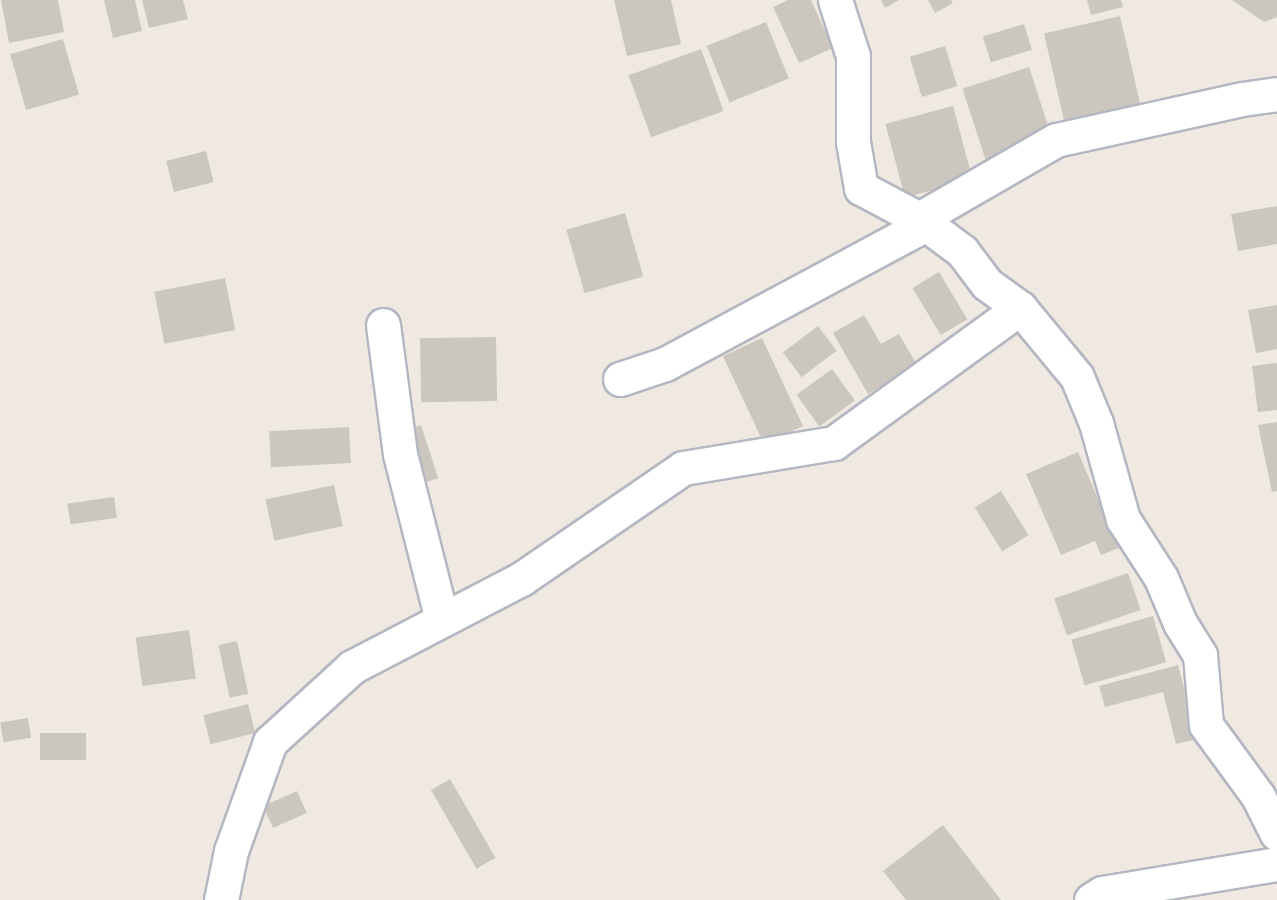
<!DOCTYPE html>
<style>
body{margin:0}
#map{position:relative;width:1277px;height:900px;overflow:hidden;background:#efe9e1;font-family:Roboto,sans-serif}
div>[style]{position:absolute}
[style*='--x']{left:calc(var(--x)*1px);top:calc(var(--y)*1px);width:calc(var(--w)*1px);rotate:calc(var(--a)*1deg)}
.building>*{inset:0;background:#cbc7bf;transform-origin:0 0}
.roads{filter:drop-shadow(2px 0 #b4b7c1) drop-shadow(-2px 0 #b4b7c1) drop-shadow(0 2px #b4b7c1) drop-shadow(0 -2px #b4b7c1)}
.minor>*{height:33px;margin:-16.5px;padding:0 16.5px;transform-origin:16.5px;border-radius:16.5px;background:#fff}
span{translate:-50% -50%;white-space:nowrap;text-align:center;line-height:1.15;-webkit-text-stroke:4.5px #fff;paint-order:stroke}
</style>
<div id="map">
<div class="building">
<i style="clip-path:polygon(1px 0,58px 0,64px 32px,9px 43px)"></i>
<i style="clip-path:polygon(104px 0,135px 0,142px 31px,113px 38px)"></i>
<i style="clip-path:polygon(142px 0,183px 0,188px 19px,149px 28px)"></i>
<i style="clip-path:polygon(614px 0,671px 0,681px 44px,627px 56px)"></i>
<i style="clip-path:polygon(788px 0,811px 0,833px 48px,799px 63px,773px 7px)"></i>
<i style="clip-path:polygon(881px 0,899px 0,885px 8px)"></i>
<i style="clip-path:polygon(928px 0,951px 0,953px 3px,935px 13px)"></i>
<i style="clip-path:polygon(1087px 0,1121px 0,1123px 7px,1091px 15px)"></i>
<i style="clip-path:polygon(1232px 0,1277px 0,1277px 17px,1264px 22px)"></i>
<i style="left:1120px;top:16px;width:90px;height:78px;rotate:77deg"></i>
<i style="left:766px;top:22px;width:61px;height:64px;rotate:68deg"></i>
<i style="left:1024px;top:24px;width:27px;height:43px;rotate:73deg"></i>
<i style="left:63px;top:39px;width:58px;height:55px;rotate:74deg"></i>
<i style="left:945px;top:46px;width:42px;height:37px;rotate:73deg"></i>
<i style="left:701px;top:49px;width:66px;height:77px;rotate:70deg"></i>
<i style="left:1029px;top:67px;width:75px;height:70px;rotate:72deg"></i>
<i style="left:953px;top:106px;width:76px;height:70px;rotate:75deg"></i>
<i style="left:206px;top:151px;width:32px;height:41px;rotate:76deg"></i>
<i style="clip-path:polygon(1277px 206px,1277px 244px,1238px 251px,1231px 214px)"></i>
<i style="left:625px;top:213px;width:66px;height:61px;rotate:74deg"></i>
<i style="left:939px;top:272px;width:55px;height:31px;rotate:59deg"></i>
<i style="left:225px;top:278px;width:53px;height:72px;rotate:79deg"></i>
<i style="clip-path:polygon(1277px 305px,1277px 349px,1256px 353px,1248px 310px)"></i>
<i style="clip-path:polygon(864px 315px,881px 344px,899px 334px,917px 365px,868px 394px,833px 333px)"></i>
<i style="left:818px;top:326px;width:31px;height:44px;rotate:53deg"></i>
<i style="left:496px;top:337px;width:64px;height:76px;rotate:89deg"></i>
<i style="left:762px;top:338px;width:97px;height:43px;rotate:65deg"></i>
<i style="clip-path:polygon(1277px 363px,1277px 410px,1258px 412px,1252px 366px)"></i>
<i style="left:832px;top:369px;width:39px;height:44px;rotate:54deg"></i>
<i style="clip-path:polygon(1277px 422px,1277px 491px,1272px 492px,1258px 425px)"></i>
<i style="left:421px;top:425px;width:56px;height:19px;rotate:72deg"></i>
<i style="left:349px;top:427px;width:36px;height:80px;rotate:87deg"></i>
<i style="clip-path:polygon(1078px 452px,1119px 548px,1101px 555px,1095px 541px,1061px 555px,1026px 474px)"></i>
<i style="left:334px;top:485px;width:42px;height:70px;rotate:78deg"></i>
<i style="left:1001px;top:491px;width:52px;height:31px;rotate:58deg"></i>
<i style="left:114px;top:497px;width:21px;height:47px;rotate:82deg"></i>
<i style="left:1128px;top:573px;width:39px;height:78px;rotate:71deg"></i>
<i style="left:1153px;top:616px;width:48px;height:85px;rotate:74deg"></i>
<i style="left:189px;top:630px;width:49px;height:54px;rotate:82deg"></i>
<i style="left:237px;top:641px;width:54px;height:19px;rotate:78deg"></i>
<i style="clip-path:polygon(1178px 665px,1198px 739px,1176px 744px,1163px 692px,1105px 707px,1099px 686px)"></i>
<i style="left:248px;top:704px;width:30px;height:46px;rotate:76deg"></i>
<i style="left:28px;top:718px;width:20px;height:28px;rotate:81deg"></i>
<i style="left:40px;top:733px;width:46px;height:27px"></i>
<i style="left:450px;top:779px;width:91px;height:22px;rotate:60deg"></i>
<i style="left:297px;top:791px;width:24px;height:37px;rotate:66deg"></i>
<i style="clip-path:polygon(943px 825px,1001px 900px,906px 900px,883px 871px)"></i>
</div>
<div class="roads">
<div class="minor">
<i style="--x:835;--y:0;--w:59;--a:72.2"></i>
<i style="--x:853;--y:56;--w:86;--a:90"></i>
<i style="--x:853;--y:142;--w:47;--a:80.1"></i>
<i style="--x:861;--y:188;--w:66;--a:28.1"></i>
<i style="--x:919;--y:219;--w:54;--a:36.7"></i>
<i style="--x:962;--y:251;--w:41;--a:52.9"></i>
<i style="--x:987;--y:284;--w:41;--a:36"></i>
<i style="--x:1020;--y:308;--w:89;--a:50.4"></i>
<i style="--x:1077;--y:377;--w:50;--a:67.6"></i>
<i style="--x:1096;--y:423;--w:100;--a:74.3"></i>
<i style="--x:1123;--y:519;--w:70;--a:57.2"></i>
<i style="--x:1161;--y:578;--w:49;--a:67.1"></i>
<i style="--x:1180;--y:623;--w:38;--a:58"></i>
<i style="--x:1200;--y:655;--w:70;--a:85.1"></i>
<i style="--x:1206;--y:725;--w:88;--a:53.8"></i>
<i style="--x:1258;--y:796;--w:42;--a:63.4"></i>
<i style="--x:919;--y:219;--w:158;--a:-30"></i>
<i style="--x:1056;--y:140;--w:190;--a:-12.4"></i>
<i style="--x:1242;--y:99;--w:35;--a:-8"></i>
<i style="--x:383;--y:325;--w:130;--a:82.5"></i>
<i style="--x:400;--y:454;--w:171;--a:75.8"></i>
<i style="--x:620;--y:379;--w:47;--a:-18.4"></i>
<i style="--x:665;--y:364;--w:296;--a:-28.2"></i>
<i style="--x:221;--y:900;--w:50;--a:-78.5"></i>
<i style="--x:231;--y:851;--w:116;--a:-70.3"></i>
<i style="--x:270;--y:742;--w:111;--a:-42.4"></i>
<i style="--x:352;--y:667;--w:191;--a:-27.5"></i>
<i style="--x:521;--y:579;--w:196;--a:-34.4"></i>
<i style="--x:683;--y:468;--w:153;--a:-9.4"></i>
<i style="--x:834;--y:443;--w:230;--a:-36"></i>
<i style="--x:1091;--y:900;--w:13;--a:-32"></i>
<i style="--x:1102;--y:893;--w:177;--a:-9.4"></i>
</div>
</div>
</div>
